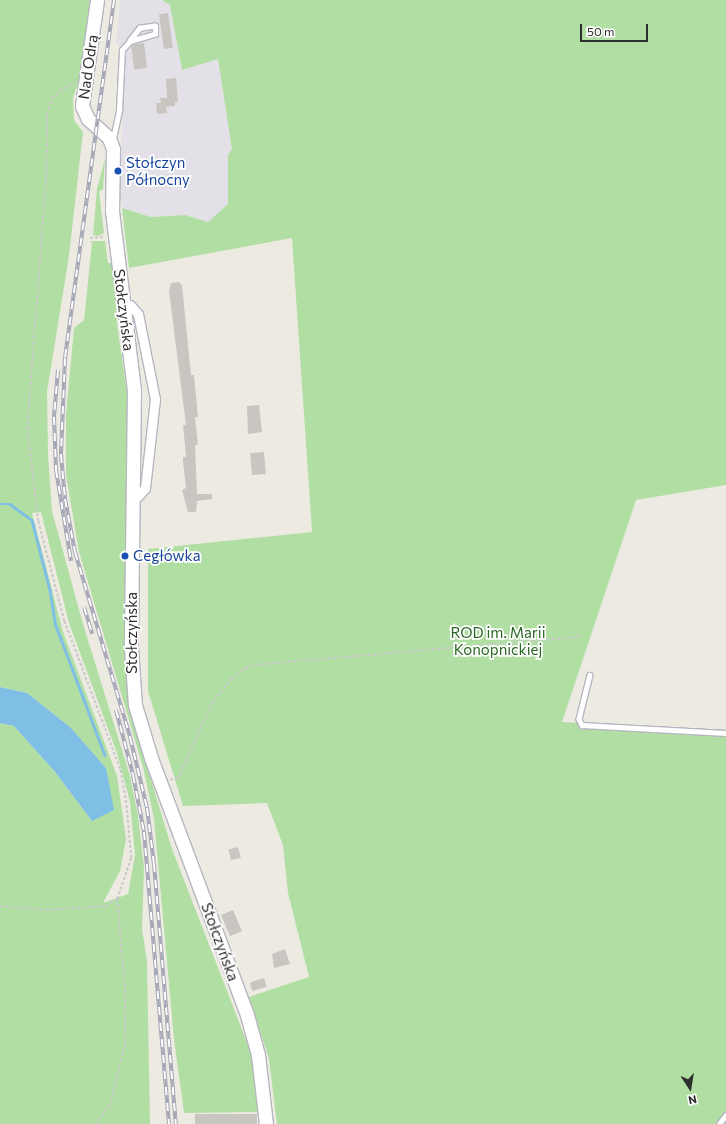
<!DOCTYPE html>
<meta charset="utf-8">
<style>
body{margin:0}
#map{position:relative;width:726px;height:1124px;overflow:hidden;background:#edeae2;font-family:Commissioner,sans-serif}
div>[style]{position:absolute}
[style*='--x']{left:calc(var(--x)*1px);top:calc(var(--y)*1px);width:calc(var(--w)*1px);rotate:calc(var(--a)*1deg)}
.industrial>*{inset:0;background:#e3e1e7}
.green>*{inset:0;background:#b1dfa3}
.water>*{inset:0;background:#7fbfe5}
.stream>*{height:2.5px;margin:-1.25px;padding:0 1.25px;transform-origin:1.25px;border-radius:1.25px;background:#7fbfe5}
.building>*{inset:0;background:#c9c6c1;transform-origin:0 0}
.path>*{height:1.5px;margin-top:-0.75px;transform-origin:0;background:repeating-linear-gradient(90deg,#c9c9c9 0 3px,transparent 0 5px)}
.roads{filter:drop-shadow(1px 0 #b5b6c0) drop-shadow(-1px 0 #b5b6c0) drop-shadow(0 1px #b5b6c0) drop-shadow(0 -1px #b5b6c0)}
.lane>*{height:4.5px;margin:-2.25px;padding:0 2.25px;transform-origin:2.25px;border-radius:2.25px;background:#fff}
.street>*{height:9px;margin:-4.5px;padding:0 4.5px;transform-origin:4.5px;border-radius:4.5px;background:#fff}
.secondary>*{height:13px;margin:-6.5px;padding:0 6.5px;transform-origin:6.5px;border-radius:6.5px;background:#fff}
.rail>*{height:4px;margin-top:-2px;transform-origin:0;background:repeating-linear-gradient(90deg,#fff 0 8px,#a4a5b6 0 16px);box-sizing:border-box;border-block:1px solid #a4a5b6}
.dots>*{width:11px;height:11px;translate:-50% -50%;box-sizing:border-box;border:2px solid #fff;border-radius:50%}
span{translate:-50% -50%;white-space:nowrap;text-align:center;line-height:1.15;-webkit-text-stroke:3.5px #fff;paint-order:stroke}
.street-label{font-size:15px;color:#2e2e2e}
.transit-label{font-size:15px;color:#164399}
.left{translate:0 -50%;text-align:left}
.park-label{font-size:15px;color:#296622}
.north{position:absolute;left:670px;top:1068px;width:40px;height:40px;-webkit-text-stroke:3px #fff;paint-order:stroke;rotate:168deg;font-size:11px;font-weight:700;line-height:16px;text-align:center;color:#2e2e2e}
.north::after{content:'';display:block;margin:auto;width:14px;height:18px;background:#2e2e2e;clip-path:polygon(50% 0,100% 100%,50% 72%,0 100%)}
.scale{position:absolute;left:580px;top:24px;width:68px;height:18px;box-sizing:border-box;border:2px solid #2e2e2e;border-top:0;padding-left:5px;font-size:12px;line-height:14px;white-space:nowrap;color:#2e2e2e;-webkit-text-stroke:3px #fff;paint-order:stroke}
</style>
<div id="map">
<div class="industrial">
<i style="clip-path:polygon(120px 0,162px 0,170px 5px,182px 70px,218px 58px,232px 149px,228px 156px,228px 204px,208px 222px,185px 215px,151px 217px,122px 208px,120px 188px,124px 50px,116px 43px)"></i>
</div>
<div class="green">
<i style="clip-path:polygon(evenodd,0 0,90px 0,81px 75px,73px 98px,74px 120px,83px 132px,69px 256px,47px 392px,48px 455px,52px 511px,83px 624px,130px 776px,138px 816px,144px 867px,142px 929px,147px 961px,150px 1124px,0 1124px,0 723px,14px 726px,55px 772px,92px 821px,106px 768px,70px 727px,27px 693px,0 687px,0 0,41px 512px,69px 623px,117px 753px,130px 802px,135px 855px,128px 894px,103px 903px,120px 871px,126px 839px,117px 776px,63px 632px,32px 513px,41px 512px)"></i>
<i style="clip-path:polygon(162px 0,726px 0,726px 485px,636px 500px,562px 722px,726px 730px,726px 1124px,277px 1124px,269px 1059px,249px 997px,309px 977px,288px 893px,283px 845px,267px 803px,183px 806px,148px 691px,148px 549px,312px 532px,292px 238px,129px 268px,122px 208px,151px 217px,185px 215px,208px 222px,228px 204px,228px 155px,232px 149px,218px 59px,182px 70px,170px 5px)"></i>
<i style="clip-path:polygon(105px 159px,103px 190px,99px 191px,104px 233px,98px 236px,93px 235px,97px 189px)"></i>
<i style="clip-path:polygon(90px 241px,105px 241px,108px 263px,113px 263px,117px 324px,127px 393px,127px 687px,131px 714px,172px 849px,253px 1058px,259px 1112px,184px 1113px,174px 1039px,154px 819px,143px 767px,79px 552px,66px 475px,66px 414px,74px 328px,84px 320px,92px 243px)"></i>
</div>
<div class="water">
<i style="clip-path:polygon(0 687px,27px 693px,70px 727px,106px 768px,114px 810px,92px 821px,55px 772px,14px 726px,0 723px)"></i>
</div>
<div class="stream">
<i style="--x:0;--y:504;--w:10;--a:0"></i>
<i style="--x:10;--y:504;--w:27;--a:36"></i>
<i style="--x:32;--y:520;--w:72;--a:75.6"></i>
<i style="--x:50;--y:590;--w:33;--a:81"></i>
<i style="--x:55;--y:623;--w:141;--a:69.3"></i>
</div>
<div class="building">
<i style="left:168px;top:13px;width:35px;height:9px;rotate:82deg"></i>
<i style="left:144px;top:43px;width:25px;height:13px;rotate:83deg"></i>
<i style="clip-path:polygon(176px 78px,178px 102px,175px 102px,175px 106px,166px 107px,167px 113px,157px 114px,156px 103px,161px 103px,160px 98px,167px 98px,166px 79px)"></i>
<i style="clip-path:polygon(179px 282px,182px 285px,191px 375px,194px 375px,198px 417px,195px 417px,198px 445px,195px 445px,197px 494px,212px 494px,212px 499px,197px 501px,196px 512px,188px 512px,182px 490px,186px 488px,183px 462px,183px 457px,186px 457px,183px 425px,186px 425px,169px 291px,171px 283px)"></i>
<i style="clip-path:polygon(259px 405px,262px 432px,248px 434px,247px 406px)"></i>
<i style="left:264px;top:452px;width:22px;height:14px;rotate:85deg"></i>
<i style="left:238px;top:847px;width:11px;height:10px;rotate:75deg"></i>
<i style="left:233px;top:910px;width:23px;height:13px;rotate:67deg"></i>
<i style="clip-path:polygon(285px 949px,290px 964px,274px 968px,272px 954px)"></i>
<i style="left:264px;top:978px;width:9px;height:15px;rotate:72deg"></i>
<i style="left:195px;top:1114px;width:62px;height:10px"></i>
</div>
<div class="path">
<i style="--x:90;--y:238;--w:14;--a:-4"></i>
<i style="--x:170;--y:780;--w:9;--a:-18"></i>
<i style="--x:179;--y:777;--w:80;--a:-66.3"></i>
<i style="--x:211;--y:704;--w:32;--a:-51"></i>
<i style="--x:231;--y:679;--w:18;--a:-38"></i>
<i style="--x:245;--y:668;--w:18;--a:-13"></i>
<i style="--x:263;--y:664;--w:319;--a:-4.9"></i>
<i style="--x:0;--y:906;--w:47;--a:4.9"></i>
<i style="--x:47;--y:910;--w:59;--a:-3.9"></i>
<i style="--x:106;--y:906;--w:13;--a:-32"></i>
<i style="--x:117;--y:899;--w:43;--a:-71.1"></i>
<i style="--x:131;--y:858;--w:55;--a:-95.2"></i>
<i style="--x:126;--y:803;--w:35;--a:-100"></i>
<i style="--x:120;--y:769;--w:158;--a:-110.7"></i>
<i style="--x:64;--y:621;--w:103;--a:-104.6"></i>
<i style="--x:38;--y:521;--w:93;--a:-96.8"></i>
<i style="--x:27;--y:429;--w:253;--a:-85.7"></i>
<i style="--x:46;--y:177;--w:63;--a:-89.1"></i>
<i style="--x:47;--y:114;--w:17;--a:-73"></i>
<i style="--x:52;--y:98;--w:11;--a:-41"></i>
<i style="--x:60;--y:91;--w:17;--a:-28"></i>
<i style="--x:95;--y:1124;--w:24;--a:-52"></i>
<i style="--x:110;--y:1105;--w:64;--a:-76.4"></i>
<i style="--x:125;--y:1043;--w:51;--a:-90"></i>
<i style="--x:125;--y:992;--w:93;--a:-94.9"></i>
</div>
<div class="roads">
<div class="lane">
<i style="--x:113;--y:139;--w:30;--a:-78"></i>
<i style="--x:119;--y:110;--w:60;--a:-87.1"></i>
<i style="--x:122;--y:50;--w:12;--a:-48"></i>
<i style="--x:130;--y:41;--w:26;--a:-16"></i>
<i style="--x:155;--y:34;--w:8;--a:-90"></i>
<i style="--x:155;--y:26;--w:15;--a:172"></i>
<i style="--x:140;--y:28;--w:16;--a:128"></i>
<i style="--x:590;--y:675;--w:45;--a:104"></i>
<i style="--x:579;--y:719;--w:7;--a:63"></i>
<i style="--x:582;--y:725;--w:144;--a:3.2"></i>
<i style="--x:719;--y:1124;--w:11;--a:-52"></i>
</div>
<div class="street">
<i style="--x:124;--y:306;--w:6;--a:-9"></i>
<i style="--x:130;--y:305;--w:12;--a:48"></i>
<i style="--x:138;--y:314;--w:87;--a:78.7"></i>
<i style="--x:155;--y:399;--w:90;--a:96.4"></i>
<i style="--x:145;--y:488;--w:11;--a:131"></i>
<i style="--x:138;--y:496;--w:5;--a:169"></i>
</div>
<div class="secondary">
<i style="--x:97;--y:0;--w:107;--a:98.1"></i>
<i style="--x:82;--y:106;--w:14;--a:65"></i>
<i style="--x:88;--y:119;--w:28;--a:42"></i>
<i style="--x:109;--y:138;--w:12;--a:70"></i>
<i style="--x:113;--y:149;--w:62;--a:90.9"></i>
<i style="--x:112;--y:211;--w:180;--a:83"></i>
<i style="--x:134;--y:390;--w:257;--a:90.7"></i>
<i style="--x:131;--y:647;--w:58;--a:86.1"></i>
<i style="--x:135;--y:705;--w:55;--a:73.2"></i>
<i style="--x:151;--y:758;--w:274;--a:69.5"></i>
<i style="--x:247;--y:1015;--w:41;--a:74.6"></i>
<i style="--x:258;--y:1055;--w:69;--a:83.4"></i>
</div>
</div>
<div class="rail">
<i style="--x:114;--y:0;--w:361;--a:97.8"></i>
<i style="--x:65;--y:358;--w:97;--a:92.4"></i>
<i style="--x:61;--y:455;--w:44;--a:84.8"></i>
<i style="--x:65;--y:499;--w:54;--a:79.3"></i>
<i style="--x:75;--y:552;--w:193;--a:73.4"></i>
<i style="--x:130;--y:737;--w:73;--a:76.5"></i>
<i style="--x:147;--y:808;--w:56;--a:82.9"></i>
<i style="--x:154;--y:864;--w:261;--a:85.2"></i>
<i style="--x:58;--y:370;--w:47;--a:94.9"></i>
<i style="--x:54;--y:417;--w:53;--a:87.8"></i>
<i style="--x:56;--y:470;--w:92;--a:80.6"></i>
<i style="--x:84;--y:607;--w:28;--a:73"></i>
<i style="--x:116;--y:710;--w:67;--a:75.3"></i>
<i style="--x:133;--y:775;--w:58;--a:79.1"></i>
<i style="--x:144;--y:832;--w:293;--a:85.1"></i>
</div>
<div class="dots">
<i style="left:118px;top:171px;background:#1a4fb4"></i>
<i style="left:125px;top:556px;background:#1a4fb4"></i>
</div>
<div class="street-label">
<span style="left:88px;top:67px;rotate:-82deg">Nad Odrą</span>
<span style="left:124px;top:310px;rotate:83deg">Stołczyńska</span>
<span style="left:132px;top:633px;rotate:-90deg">Stołczyńska</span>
<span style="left:220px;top:942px;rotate:70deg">Stołczyńska</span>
</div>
<div class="transit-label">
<span class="left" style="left:126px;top:171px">Stołczyn<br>Północny</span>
<span class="left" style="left:133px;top:556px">Cegłówka</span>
</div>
<div class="park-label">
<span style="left:498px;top:641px">ROD im. Marii<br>Konopnickiej</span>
</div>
<div class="north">N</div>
<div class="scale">50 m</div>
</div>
